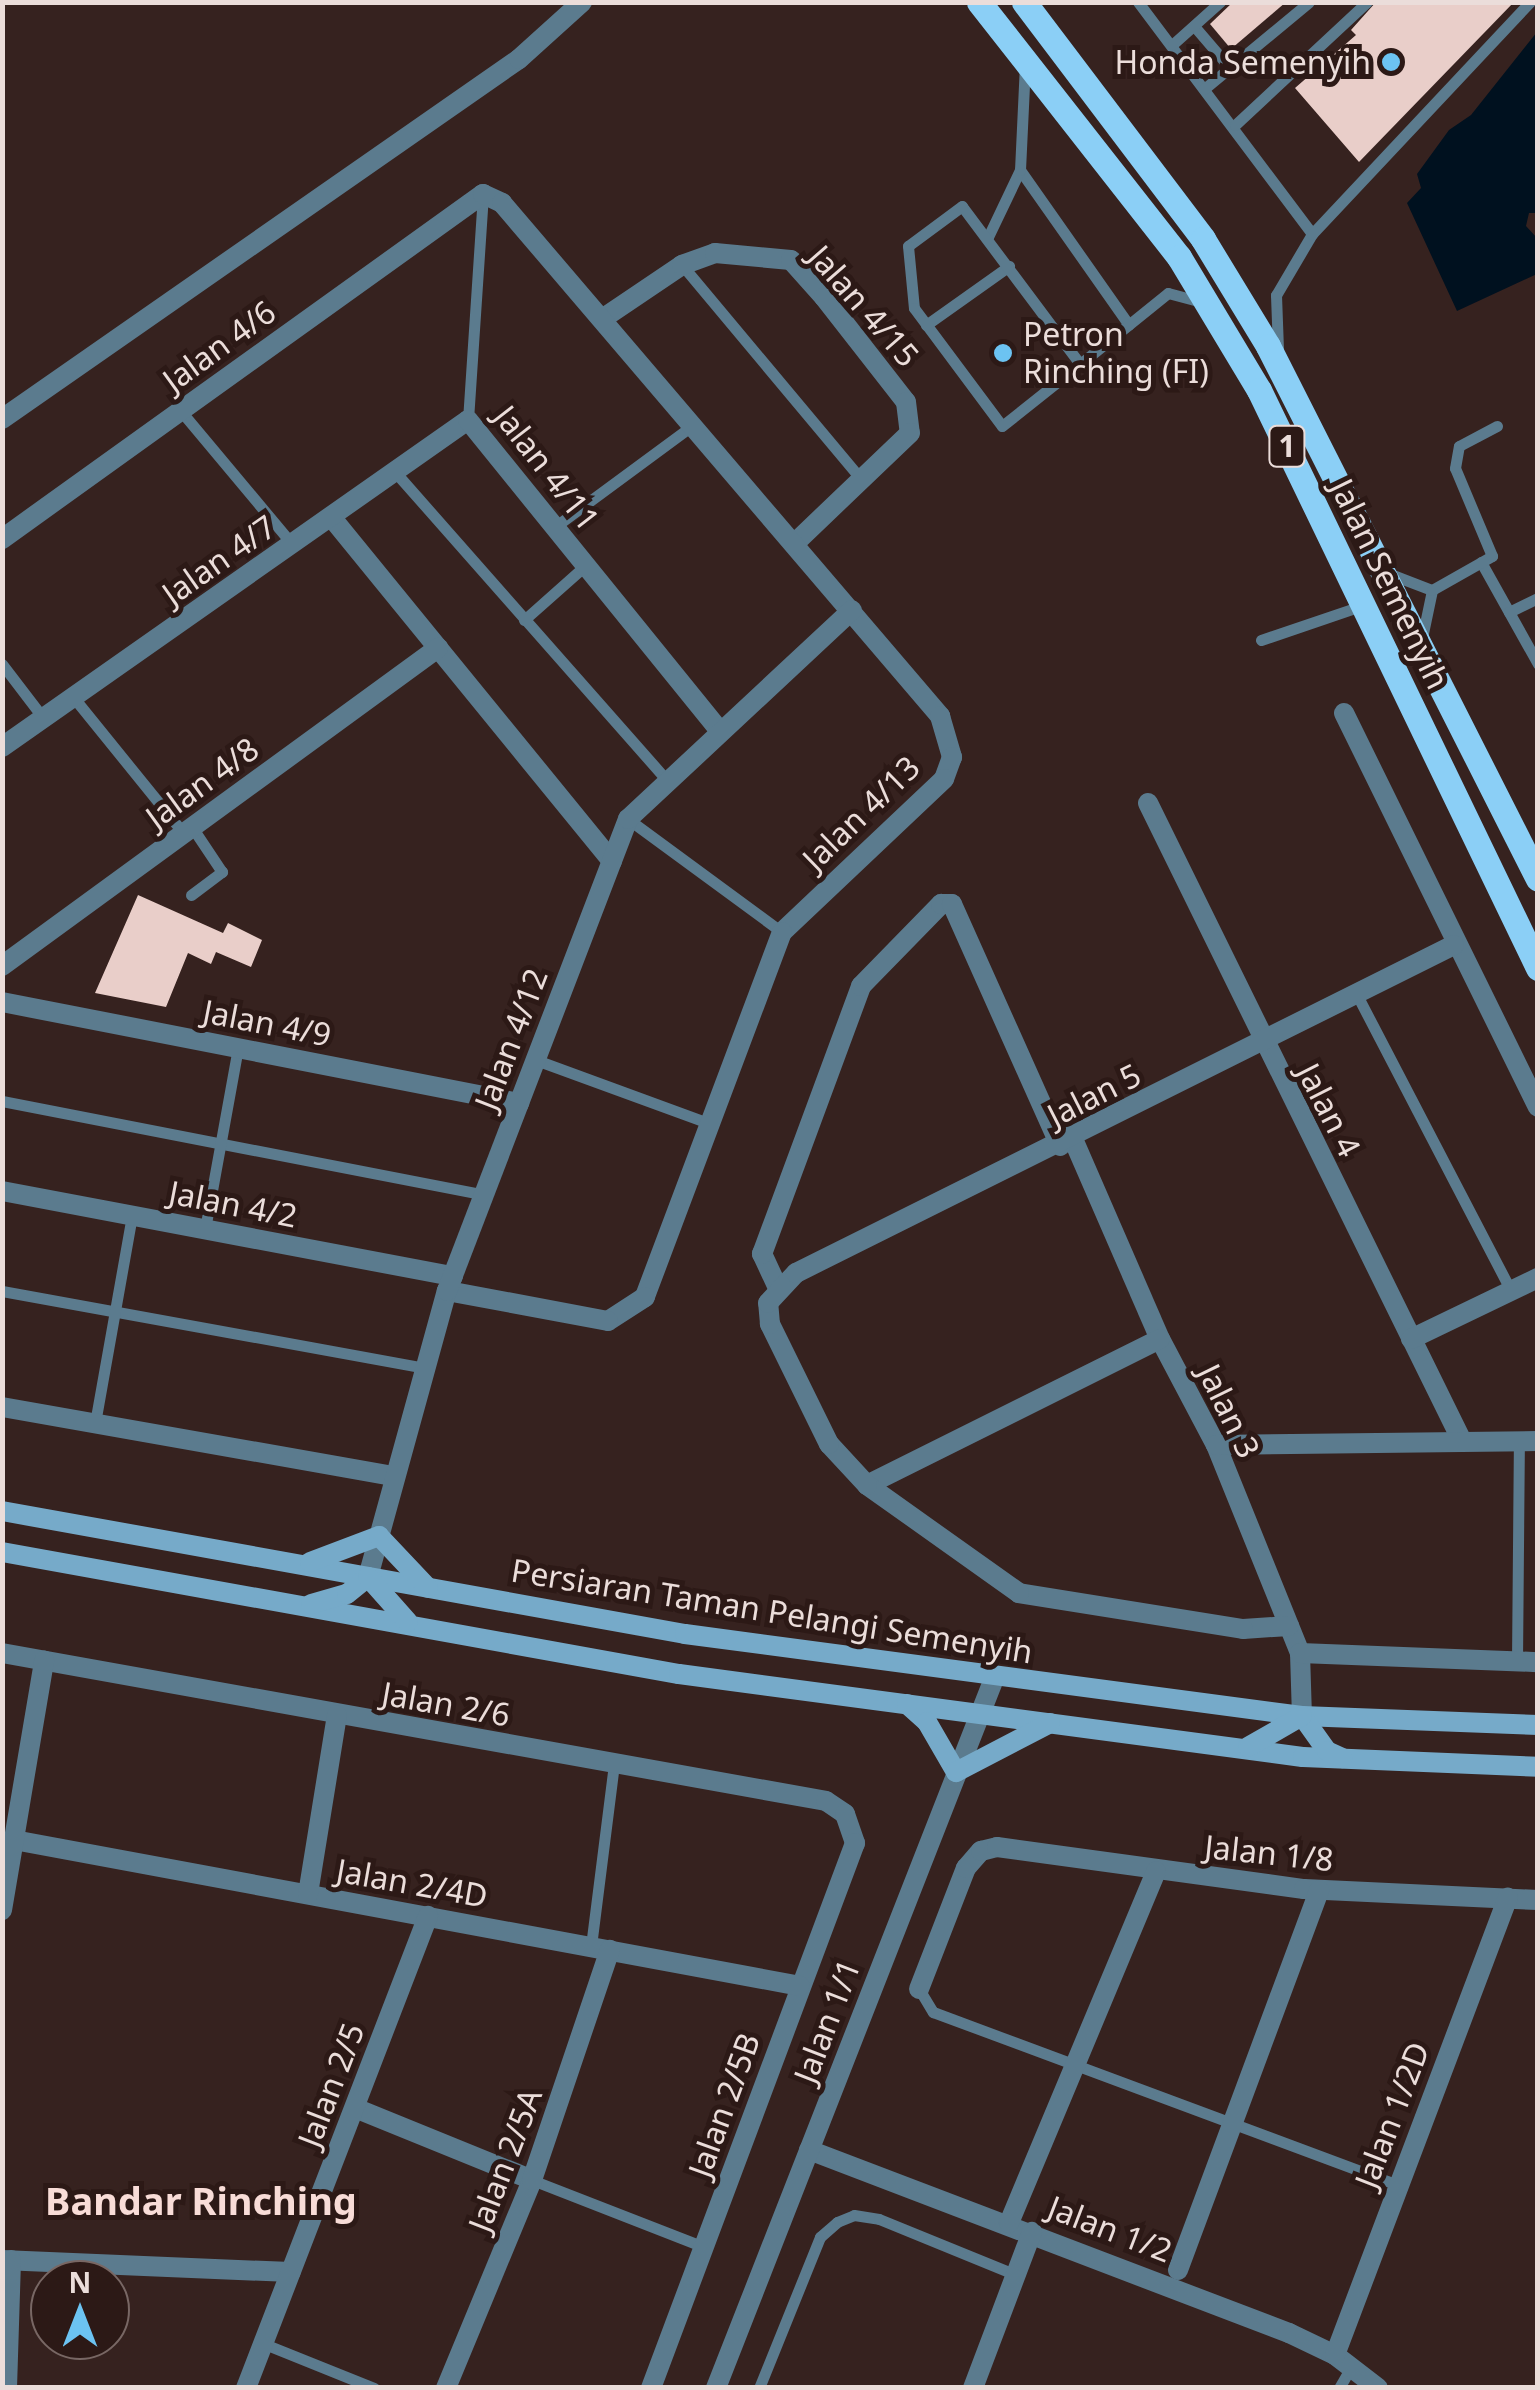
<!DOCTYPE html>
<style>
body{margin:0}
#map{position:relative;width:1540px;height:2390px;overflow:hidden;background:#36221f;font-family:"Noto Sans",sans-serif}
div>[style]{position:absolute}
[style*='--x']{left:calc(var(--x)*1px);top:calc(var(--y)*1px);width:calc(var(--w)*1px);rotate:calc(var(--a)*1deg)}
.water>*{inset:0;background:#00111f}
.building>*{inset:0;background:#e9cec9}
.lane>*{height:11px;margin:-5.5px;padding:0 5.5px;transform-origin:5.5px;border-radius:5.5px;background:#5b7b8e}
.street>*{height:20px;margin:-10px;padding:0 10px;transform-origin:10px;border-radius:10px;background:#5b7b8e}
.secondary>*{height:20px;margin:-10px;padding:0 10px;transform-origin:10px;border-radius:10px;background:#76aac9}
.primary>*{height:25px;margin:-12.5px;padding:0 12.5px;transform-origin:12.5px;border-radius:12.5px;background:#8bcff6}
.dots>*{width:28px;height:28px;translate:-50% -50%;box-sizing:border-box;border:5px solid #2c1916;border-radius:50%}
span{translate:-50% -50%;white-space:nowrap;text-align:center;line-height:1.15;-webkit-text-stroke:10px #2c1916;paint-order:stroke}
.shield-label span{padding:2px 8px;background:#2c1916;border:2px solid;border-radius:8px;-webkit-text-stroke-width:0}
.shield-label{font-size:30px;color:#ebddda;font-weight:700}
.poi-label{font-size:32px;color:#ebddda}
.right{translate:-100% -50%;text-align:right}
.left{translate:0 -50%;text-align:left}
.street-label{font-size:32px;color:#ebddda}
.quarter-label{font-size:38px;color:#f8dcd7;font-weight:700}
.frame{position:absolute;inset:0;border:5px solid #ebddda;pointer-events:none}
.north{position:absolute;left:30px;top:2260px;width:100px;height:100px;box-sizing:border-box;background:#2c1916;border:2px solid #786764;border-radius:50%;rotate:0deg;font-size:28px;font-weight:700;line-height:40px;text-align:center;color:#ebddda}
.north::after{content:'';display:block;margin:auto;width:35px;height:45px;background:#6cc3f2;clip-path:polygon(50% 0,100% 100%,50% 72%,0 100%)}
</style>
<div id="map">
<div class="water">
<i style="clip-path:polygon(1537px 32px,1537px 213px,1529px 213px,1526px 226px,1537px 238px,1537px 274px,1457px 311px,1407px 203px,1421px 188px,1417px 174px,1449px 130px,1471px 115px)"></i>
</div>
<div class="building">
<i style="clip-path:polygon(1233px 2px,1286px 2px,1231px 49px,1210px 24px)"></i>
<i style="clip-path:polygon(1376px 2px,1514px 2px,1359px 162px,1295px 88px,1356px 35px,1351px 30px)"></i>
<i style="clip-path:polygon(138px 895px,223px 933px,228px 923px,262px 940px,251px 967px,216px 952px,211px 964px,188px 953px,166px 1007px,95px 993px)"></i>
</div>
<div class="lane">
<i style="--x:1138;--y:2;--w:290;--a:53.1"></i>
<i style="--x:1312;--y:234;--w:71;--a:120.5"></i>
<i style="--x:1276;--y:295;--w:55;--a:87.9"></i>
<i style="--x:1194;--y:26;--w:55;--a:49.4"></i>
<i style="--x:1173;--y:44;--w:63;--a:-41.8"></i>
<i style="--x:1204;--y:89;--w:136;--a:-39.6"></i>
<i style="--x:1235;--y:125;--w:180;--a:-43"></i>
<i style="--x:1020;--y:170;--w:189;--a:54.9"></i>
<i style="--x:1312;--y:234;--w:318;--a:-46.8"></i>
<i style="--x:988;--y:237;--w:74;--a:-64.5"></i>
<i style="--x:1020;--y:170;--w:106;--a:-87.3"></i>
<i style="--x:682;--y:265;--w:280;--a:50.1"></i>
<i style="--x:926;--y:325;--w:102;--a:-35.4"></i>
<i style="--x:1080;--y:364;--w:197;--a:-126.8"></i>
<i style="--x:962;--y:206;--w:67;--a:143.5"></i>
<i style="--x:908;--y:246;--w:62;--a:84.5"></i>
<i style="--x:914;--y:308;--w:147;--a:53.3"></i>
<i style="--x:1002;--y:426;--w:100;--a:-38.5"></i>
<i style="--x:1080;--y:364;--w:113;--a:-38.9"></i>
<i style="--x:1168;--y:293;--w:35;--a:15"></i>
<i style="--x:180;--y:410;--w:176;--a:50.1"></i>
<i style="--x:468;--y:420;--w:226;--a:-86.2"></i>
<i style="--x:396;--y:473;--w:409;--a:48.6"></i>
<i style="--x:556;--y:526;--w:170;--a:-36.4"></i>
<i style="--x:1481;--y:562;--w:117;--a:60.8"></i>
<i style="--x:1390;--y:574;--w:45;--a:20.9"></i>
<i style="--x:1509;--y:612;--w:32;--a:-26"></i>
<i style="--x:524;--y:620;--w:83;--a:-41.6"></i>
<i style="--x:1422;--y:638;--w:49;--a:-78.2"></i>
<i style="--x:1432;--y:590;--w:69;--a:-29.5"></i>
<i style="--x:1492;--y:556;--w:95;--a:-112.8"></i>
<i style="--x:1455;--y:468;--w:22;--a:-80"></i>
<i style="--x:1459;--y:446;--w:43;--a:-27.8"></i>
<i style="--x:1261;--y:640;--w:106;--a:-18.8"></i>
<i style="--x:2;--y:664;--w:69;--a:52.6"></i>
<i style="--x:74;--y:698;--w:175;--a:51"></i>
<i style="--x:628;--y:819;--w:191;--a:36.3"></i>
<i style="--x:191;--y:895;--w:39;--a:-37"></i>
<i style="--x:222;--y:872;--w:54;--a:-123.7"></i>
<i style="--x:1357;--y:995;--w:334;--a:62.5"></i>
<i style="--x:536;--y:1060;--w:183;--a:20.1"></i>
<i style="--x:2;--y:1101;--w:491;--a:11"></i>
<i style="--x:205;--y:1229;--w:184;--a:-79.7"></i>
<i style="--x:2;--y:1291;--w:431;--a:10.3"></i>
<i style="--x:95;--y:1423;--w:211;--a:-79.9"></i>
<i style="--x:1517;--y:1661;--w:220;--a:-89.5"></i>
<i style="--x:591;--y:1946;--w:182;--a:-82.8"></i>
<i style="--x:919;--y:1989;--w:27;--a:59"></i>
<i style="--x:933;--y:2012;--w:495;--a:20.4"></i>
<i style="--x:532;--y:2180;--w:185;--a:21.3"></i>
<i style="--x:262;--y:2343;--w:121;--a:21.9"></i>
<i style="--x:759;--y:2388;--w:163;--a:-68"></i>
<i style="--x:820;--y:2237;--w:23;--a:-41"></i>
<i style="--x:837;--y:2222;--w:18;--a:-22"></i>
<i style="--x:854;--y:2215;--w:25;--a:9"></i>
<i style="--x:879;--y:2219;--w:148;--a:22.2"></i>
<i style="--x:1339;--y:2388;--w:24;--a:-60"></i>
</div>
<div class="street">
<i style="--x:602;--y:319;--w:97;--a:-34"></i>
<i style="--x:682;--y:265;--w:35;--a:-20"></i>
<i style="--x:715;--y:253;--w:76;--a:5.3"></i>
<i style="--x:791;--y:260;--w:50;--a:48.3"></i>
<i style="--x:824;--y:297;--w:133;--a:52"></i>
<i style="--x:906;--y:402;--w:31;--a:83"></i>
<i style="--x:910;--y:433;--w:158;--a:136.3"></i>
<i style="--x:2;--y:419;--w:630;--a:-34.85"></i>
<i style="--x:519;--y:59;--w:85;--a:-42.1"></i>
<i style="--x:332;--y:518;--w:443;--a:50.8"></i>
<i style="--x:2;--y:539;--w:592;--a:-35.65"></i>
<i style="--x:483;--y:194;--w:21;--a:25"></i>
<i style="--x:502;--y:203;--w:675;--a:49.51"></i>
<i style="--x:940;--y:716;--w:43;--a:73.7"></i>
<i style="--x:952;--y:757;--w:23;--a:110"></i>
<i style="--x:944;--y:779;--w:223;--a:136.6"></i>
<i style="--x:782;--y:932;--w:390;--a:110.6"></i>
<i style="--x:645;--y:1297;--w:44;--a:147"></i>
<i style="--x:608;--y:1321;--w:164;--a:-169.4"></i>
<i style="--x:1344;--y:713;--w:439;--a:63.8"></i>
<i style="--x:2;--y:747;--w:569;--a:-35.06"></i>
<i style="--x:468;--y:420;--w:399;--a:51"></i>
<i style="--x:1148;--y:803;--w:711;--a:63.8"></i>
<i style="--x:2;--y:966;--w:540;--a:-36.11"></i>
<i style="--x:2;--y:1002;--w:527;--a:11.05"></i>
<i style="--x:1073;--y:1139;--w:218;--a:66.5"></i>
<i style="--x:1160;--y:1339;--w:120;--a:62.2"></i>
<i style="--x:1216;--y:1445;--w:224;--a:68"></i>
<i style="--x:1300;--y:1653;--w:63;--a:88.2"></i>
<i style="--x:2;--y:1191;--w:459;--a:10.7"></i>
<i style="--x:778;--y:1288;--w:38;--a:-115"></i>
<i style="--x:762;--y:1254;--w:286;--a:-69.7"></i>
<i style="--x:861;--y:986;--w:115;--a:-45.7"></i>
<i style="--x:941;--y:904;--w:11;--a:0"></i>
<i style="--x:952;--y:904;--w:265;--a:65.9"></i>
<i style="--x:1411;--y:1339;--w:141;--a:-25.7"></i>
<i style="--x:2;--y:1407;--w:399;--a:10"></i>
<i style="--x:1216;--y:1445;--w:322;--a:-0.7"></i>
<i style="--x:867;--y:1485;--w:327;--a:-26.5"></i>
<i style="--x:368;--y:1577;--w:297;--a:-74.6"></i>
<i style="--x:447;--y:1291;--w:506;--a:-69.02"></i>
<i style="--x:628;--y:819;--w:306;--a:-43"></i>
<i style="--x:1289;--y:1626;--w:46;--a:176.3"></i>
<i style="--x:1243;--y:1629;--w:227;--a:-170.9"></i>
<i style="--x:1019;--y:1593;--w:186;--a:-144.6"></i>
<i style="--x:867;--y:1485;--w:56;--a:-132.8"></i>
<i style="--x:829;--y:1444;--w:134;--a:-116.2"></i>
<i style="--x:770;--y:1324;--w:21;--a:-95"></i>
<i style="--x:768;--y:1303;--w:41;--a:-47"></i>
<i style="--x:796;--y:1273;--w:735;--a:-26.5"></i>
<i style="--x:2;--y:1653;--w:837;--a:10.18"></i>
<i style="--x:826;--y:1801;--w:23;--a:34"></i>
<i style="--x:845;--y:1814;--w:31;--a:71"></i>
<i style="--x:855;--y:1843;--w:582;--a:110.52"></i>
<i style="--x:1300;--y:1653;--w:238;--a:2.2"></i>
<i style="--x:14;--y:1840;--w:799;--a:10.52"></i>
<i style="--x:308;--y:1894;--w:181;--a:-80.8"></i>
<i style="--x:2;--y:1910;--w:253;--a:-80.4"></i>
<i style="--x:919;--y:1989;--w:130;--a:-68.8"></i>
<i style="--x:966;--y:1868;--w:23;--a:-49"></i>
<i style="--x:981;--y:1851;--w:16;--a:-14"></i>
<i style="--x:997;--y:1847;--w:310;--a:7.8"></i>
<i style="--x:1304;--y:1889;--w:234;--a:2.7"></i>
<i style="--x:355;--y:2108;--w:191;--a:22.1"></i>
<i style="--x:809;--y:2150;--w:514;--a:20.87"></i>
<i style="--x:1289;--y:2333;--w:51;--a:25.6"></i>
<i style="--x:1335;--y:2355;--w:54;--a:37.5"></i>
<i style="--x:1009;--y:2223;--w:381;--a:-67.3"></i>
<i style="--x:2;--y:2260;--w:289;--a:2.4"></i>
<i style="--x:1178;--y:2270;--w:405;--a:-69.6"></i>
<i style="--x:1335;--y:2355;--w:489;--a:-69.3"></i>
<i style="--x:7;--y:2388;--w:128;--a:-88.2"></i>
<i style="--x:246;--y:2388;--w:506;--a:-68.91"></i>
<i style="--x:446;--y:2388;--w:225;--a:-67.5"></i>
<i style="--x:532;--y:2180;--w:243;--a:-71.3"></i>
<i style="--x:716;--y:2388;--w:765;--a:-68.6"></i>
<i style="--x:973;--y:2388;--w:167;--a:-69.3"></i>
</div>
<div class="secondary">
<i style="--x:2;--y:1511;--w:694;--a:10.21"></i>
<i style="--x:685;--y:1634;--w:622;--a:7.57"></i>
<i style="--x:1302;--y:1716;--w:236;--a:2.2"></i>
<i style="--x:2;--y:1552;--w:688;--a:10.22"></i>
<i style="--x:679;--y:1674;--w:629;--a:7.58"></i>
<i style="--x:1303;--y:1757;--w:235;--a:2.4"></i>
<i style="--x:310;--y:1562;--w:74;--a:-20.6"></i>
<i style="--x:379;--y:1536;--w:71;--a:46.7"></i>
<i style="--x:311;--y:1604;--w:37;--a:-16"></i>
<i style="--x:347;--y:1594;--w:27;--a:-39"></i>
<i style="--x:368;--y:1577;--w:60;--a:48.4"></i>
<i style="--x:907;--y:1704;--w:27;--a:42"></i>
<i style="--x:927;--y:1722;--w:58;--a:59.9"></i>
<i style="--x:956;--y:1772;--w:106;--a:-27.5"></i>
<i style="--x:1302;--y:1716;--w:43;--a:54.5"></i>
<i style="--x:1327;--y:1751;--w:17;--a:25"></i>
<i style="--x:1248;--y:1747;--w:62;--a:-29.9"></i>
</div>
<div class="primary">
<i style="--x:979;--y:2;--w:324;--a:51.9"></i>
<i style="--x:1179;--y:257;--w:155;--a:59"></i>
<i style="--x:1259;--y:390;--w:642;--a:64.23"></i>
<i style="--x:1024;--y:2;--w:297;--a:52.9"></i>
<i style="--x:1203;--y:239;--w:125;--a:58.7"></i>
<i style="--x:1268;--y:346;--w:597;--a:63.13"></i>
</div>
<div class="dots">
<i style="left:1391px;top:62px;background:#6cc3f2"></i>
<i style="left:1003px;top:353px;background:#6cc3f2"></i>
</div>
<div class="shield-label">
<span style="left:1287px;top:446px">1</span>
</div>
<div class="poi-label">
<span class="right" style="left:1371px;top:62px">Honda Semenyih</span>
<span class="left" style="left:1023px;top:353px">Petron<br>Rinching (FI)</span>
</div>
<div class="street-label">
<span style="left:864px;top:306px;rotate:49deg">Jalan 4/15</span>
<span style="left:219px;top:346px;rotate:-36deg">Jalan 4/6</span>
<span style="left:547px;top:468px;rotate:52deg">Jalan 4/11</span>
<span style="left:219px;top:560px;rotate:-35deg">Jalan 4/7</span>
<span style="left:1390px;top:584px;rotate:64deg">Jalan Semenyih</span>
<span style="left:202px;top:783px;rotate:-36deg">Jalan 4/8</span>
<span style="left:861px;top:813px;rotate:-44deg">Jalan 4/13</span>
<span style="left:267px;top:1023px;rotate:11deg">Jalan 4/9</span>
<span style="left:511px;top:1039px;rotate:-69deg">Jalan 4/12</span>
<span style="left:1094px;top:1095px;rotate:-27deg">Jalan 5</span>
<span style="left:1329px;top:1110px;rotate:63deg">Jalan 4</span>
<span style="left:233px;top:1204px;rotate:11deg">Jalan 4/2</span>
<span style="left:1229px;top:1411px;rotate:64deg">Jalan 3</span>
<span style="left:772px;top:1611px;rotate:9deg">Persiaran Taman Pelangi Semenyih</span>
<span style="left:446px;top:1704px;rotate:10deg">Jalan 2/6</span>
<span style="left:1269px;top:1853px;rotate:6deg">Jalan 1/8</span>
<span style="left:412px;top:1883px;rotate:10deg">Jalan 2/4D</span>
<span style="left:827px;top:2021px;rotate:-69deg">Jalan 1/1</span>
<span style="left:331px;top:2085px;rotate:-69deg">Jalan 2/5</span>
<span style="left:724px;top:2105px;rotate:-70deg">Jalan 2/5B</span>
<span style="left:1392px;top:2115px;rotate:-69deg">Jalan 1/2D</span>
<span style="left:505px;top:2160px;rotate:-69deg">Jalan 2/5A</span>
<span style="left:1110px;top:2229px;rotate:21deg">Jalan 1/2</span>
</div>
<div class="quarter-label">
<span style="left:201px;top:2201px">Bandar Rinching</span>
</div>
<div class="frame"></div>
<div class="north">N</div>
</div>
